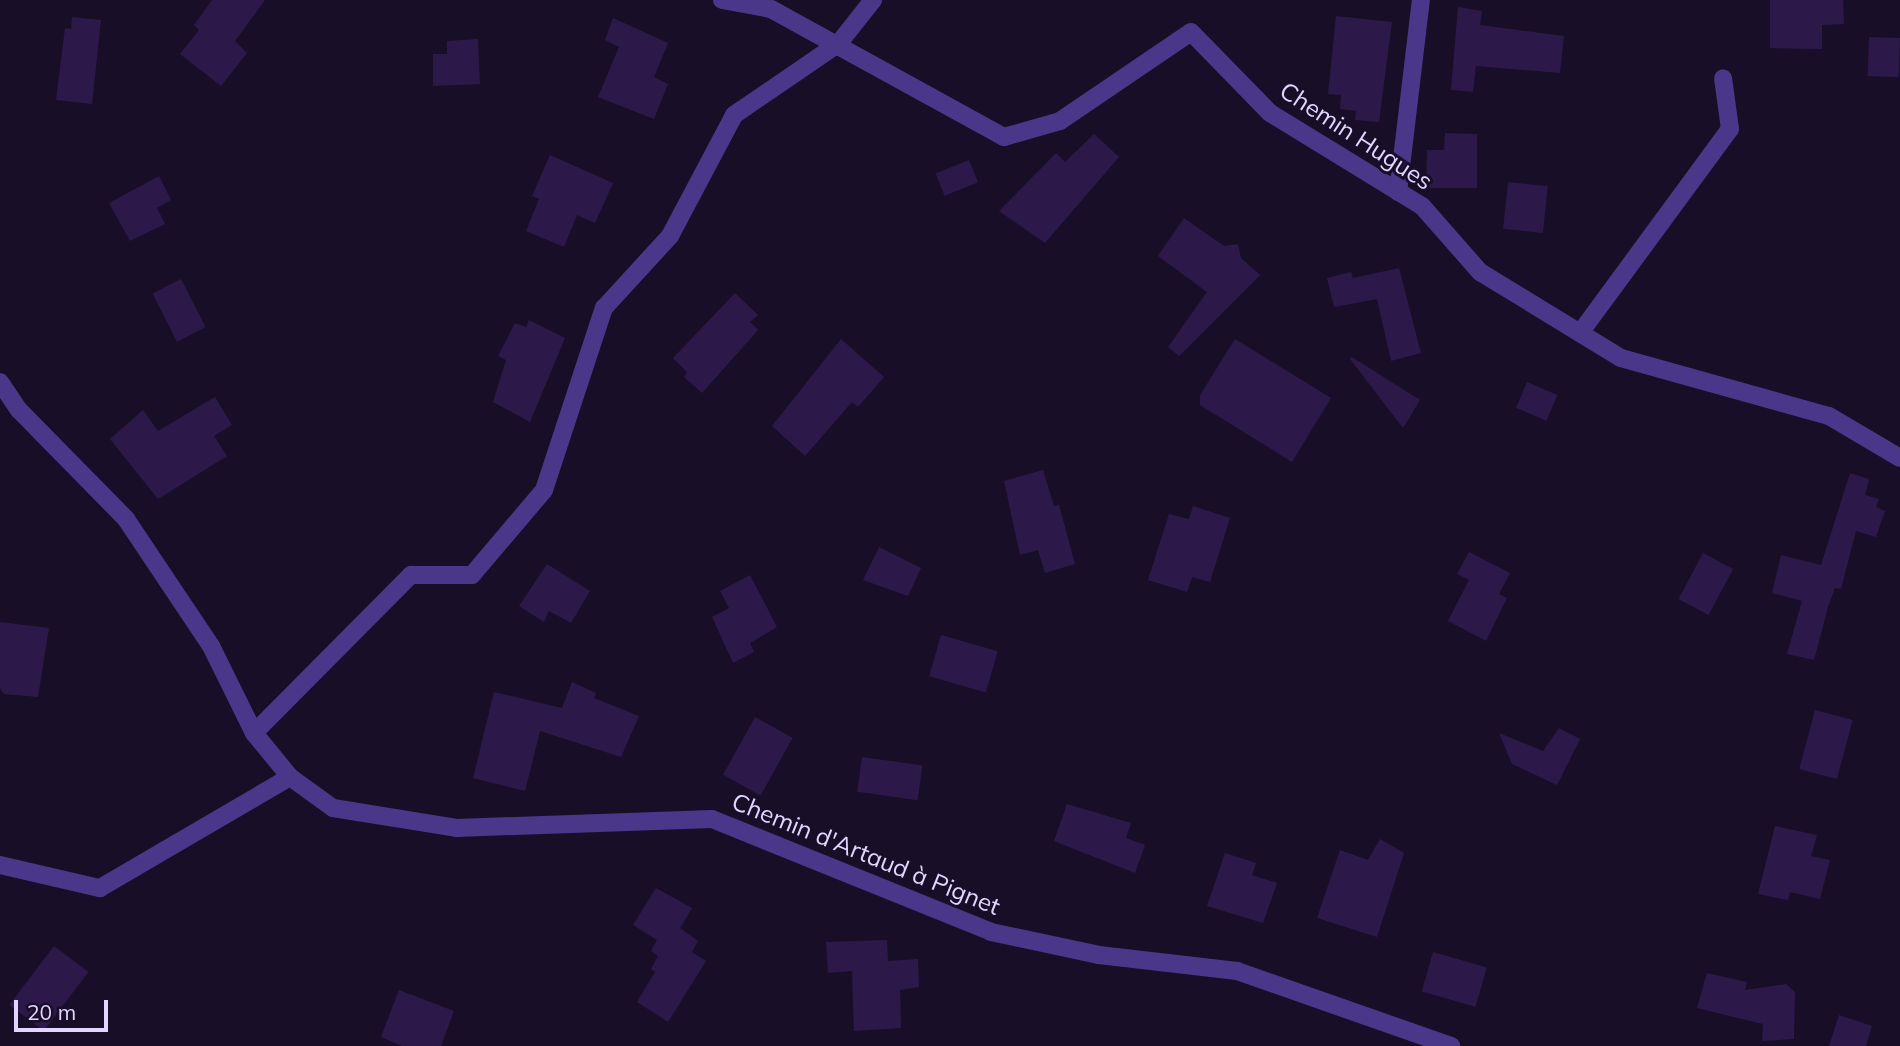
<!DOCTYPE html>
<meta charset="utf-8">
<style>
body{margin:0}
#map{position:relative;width:1900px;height:1046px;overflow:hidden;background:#180e28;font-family:Mulish,sans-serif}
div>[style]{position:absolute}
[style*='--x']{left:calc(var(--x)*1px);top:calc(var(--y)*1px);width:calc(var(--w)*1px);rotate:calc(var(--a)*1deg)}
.building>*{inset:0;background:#2d1949;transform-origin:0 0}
.minor>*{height:18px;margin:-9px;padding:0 9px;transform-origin:9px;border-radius:9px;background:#4b3789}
span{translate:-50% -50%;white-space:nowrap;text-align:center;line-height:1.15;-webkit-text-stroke:6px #180e28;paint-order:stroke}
.street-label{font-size:24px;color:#e2d5ff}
.scale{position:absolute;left:14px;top:1000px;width:94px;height:32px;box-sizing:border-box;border:4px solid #e2d5ff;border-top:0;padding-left:9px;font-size:21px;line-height:24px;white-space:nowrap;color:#e2d5ff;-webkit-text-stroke:5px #180e28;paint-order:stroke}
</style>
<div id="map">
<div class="building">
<i style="clip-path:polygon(212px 0,265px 0,235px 41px,247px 53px,221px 86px,180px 54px,199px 30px,194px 25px)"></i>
<i style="clip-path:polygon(1770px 0,1843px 0,1844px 24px,1822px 25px,1822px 49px,1770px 48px)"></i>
<i style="clip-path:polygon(1458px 7px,1482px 11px,1480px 25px,1564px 36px,1560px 73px,1476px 66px,1473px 92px,1451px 90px)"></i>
<i style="clip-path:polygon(1336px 16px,1392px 22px,1379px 122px,1355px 120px,1356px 111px,1340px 109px,1341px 95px,1328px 94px)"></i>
<i style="clip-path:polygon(72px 17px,101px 20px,92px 104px,56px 100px,65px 28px,71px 29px)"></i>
<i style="clip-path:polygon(613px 18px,668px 43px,654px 77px,668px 84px,654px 119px,598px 97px,619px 47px,605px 40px)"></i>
<i style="left:1869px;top:37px;width:31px;height:39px;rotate:2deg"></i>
<i style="clip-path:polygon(478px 39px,480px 84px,433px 86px,433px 54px,447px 54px,447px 41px)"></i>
<i style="clip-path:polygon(1445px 133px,1477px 134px,1477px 188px,1426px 188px,1427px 150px,1444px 150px)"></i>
<i style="clip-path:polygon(1094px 134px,1119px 157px,1045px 243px,999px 211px,1056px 153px,1065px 162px)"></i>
<i style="clip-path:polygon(550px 155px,613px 183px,595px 223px,577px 215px,564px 247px,526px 231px,539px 199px,532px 196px)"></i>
<i style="left:969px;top:160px;width:24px;height:36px;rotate:68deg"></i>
<i style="clip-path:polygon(159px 176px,171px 200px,157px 208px,165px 224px,130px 241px,109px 203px)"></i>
<i style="left:1508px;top:182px;width:40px;height:47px;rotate:6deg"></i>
<i style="clip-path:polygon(1184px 218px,1224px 246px,1238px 244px,1241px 258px,1260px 275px,1179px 356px,1168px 347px,1207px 292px,1158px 256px)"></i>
<i style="clip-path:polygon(1399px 268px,1421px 353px,1391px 361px,1377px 299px,1334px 307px,1327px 278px,1351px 272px,1353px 278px)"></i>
<i style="left:181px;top:279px;width:54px;height:32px;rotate:63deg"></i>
<i style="clip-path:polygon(735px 293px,758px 315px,750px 322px,758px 330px,702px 393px,684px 377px,687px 372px,673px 358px)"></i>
<i style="clip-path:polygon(529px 320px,565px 338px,530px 422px,493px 402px,506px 360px,498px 356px,515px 323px,526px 327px)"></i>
<i style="clip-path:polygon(841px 339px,884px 377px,858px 407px,852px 402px,805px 456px,772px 426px)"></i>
<i style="clip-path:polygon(1235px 339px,1331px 398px,1292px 462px,1200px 405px,1200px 395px)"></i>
<i style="clip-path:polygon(1352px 357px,1420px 400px,1403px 428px,1350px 359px)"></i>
<i style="left:1527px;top:382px;width:33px;height:28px;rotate:23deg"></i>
<i style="clip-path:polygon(215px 397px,232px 425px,214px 436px,227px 456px,158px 499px,110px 439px,143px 410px,158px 431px)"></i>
<i style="clip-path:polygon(1043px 470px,1054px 506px,1059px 505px,1075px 564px,1045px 573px,1038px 550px,1020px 555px,1004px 481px)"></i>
<i style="clip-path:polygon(1850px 473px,1869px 479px,1865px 495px,1879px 499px,1876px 507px,1885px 511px,1876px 537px,1856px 531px,1841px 589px,1835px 588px,1828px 607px,1814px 660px,1787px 654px,1802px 601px,1772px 593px,1781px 555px,1821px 565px)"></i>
<i style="clip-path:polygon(1193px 506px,1230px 518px,1210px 582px,1192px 577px,1187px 592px,1148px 580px,1169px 514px,1189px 519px)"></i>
<i style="clip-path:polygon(879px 547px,921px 568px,908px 596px,863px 580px)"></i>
<i style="clip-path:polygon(1469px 552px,1510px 573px,1499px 594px,1507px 598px,1486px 641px,1448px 621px,1469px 580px,1457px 574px)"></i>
<i style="left:1703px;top:553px;width:34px;height:52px;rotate:28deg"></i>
<i style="clip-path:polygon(547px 564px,590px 591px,571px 623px,549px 611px,544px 622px,519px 606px)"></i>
<i style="clip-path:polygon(750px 575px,777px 627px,750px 643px,754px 652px,733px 663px,712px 617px,729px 608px,720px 591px)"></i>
<i style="clip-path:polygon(0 622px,49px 628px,38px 697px,4px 694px,0 688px)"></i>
<i style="left:941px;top:635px;width:59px;height:43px;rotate:16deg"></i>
<i style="clip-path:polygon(572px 682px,596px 693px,594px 698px,639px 716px,621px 757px,540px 731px,525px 791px,473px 778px,494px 692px,562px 708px)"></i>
<i style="left:1815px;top:710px;width:39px;height:61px;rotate:15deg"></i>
<i style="left:755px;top:717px;width:43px;height:66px;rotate:29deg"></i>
<i style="clip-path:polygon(1559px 728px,1580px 739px,1557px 785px,1512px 764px,1499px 733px,1543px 751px)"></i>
<i style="left:862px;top:757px;width:61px;height:35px;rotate:8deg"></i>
<i style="clip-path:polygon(1067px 804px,1131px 823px,1126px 838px,1145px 845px,1135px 873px,1054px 841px)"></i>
<i style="clip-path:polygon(1775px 826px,1817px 835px,1811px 856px,1830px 860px,1820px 899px,1790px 892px,1788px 900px,1758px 894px)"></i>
<i style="clip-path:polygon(1380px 839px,1404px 853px,1377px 937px,1317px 918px,1340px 850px,1368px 860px)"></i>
<i style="clip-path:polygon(1225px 853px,1256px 863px,1252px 875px,1277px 883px,1263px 923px,1207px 906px)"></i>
<i style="clip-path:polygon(656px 888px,692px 908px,680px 928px,698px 941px,692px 952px,706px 961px,668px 1022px,637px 1002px,655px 972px,651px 969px,658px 956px,651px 951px,657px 940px,633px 925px)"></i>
<i style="clip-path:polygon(887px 940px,888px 961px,918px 959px,919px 987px,900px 990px,901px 1028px,854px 1031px,852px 971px,828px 973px,826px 942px)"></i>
<i style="left:54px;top:946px;width:43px;height:74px;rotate:37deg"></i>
<i style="left:1433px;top:952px;width:56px;height:41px;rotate:16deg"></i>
<i style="clip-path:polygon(1707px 973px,1747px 982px,1745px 990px,1786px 984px,1795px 992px,1794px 1039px,1762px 1041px,1763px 1024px,1697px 1008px)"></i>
<i style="clip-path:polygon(399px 990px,454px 1011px,441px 1046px,402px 1046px,381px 1037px)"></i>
<i style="clip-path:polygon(1839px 1015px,1872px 1026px,1866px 1046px,1829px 1046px)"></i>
</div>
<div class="minor">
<i style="--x:722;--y:0;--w:50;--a:10.4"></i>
<i style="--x:771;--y:9;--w:266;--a:28.8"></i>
<i style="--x:1004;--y:137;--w:58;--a:-15.9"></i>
<i style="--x:1060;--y:121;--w:158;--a:-34.2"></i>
<i style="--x:1191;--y:32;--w:113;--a:45.7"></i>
<i style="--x:1270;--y:113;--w:178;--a:31.5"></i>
<i style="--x:1422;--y:206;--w:88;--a:48.7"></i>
<i style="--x:1480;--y:272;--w:165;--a:31.4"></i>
<i style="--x:1621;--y:358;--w:216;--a:15.6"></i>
<i style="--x:1829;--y:416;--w:82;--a:30.6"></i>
<i style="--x:1398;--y:192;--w:193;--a:-83.2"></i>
<i style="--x:1580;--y:333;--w:253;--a:-53.7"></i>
<i style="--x:1730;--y:129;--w:51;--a:-97.8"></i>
<i style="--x:0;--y:382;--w:34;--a:56"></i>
<i style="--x:19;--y:410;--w:153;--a:45.5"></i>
<i style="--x:126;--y:519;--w:153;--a:56.2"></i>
<i style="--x:211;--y:646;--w:97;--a:63.7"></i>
<i style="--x:254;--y:733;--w:57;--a:50.7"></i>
<i style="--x:290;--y:777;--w:53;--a:35.8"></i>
<i style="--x:333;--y:808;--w:125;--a:9.2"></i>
<i style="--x:456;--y:828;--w:256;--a:-2"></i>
<i style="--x:712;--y:819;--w:301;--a:22"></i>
<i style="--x:991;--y:932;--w:110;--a:12"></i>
<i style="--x:1099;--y:955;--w:139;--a:6.6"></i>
<i style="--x:1237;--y:971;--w:227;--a:19.3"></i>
<i style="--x:254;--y:733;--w:223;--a:-45.2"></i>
<i style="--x:411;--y:575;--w:61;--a:0"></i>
<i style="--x:472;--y:575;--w:111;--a:-49.7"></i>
<i style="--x:544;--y:490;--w:192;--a:-71.8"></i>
<i style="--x:604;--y:308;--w:98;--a:-47.5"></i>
<i style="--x:670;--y:236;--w:137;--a:-62.1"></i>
<i style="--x:734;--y:115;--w:127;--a:-34.4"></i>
<i style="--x:839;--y:43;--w:55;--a:-51.7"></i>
<i style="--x:0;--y:865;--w:103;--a:13"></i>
<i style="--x:100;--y:888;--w:220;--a:-30.3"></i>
</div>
<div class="street-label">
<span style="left:1356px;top:136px;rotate:33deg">Chemin Hugues</span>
<span style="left:866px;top:854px;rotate:22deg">Chemin d'Artaud à Pignet</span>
</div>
<div class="scale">20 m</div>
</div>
